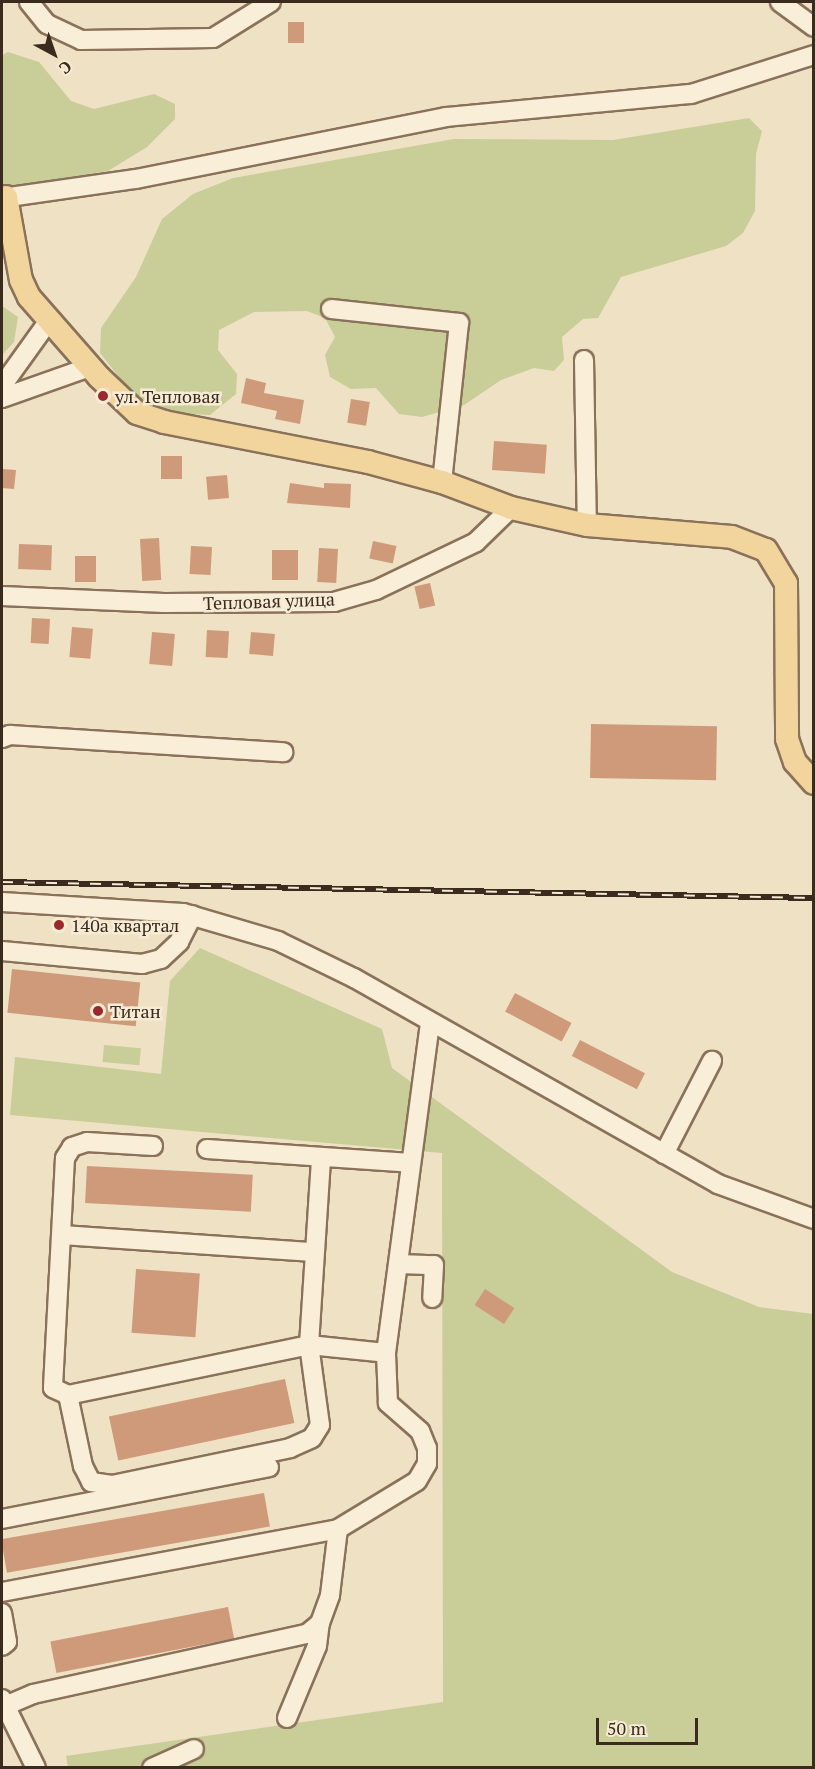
<!DOCTYPE html>
<meta charset="utf-8">
<style>
body{margin:0}
#map{position:relative;width:815px;height:1769px;overflow:hidden;background:#efe1c4;font-family:"PT Serif",serif}
div>[style]{position:absolute}
[style*='--x']{left:calc(var(--x)*1px);top:calc(var(--y)*1px);width:calc(var(--w)*1px);rotate:calc(var(--a)*1deg)}
.green>*{inset:0;background:#c9cd98;transform-origin:0 0}
.building>*{inset:0;background:#ce9a7a;transform-origin:0 0}
.roads{filter:drop-shadow(2px 0 #8a725a) drop-shadow(-2px 0 #8a725a) drop-shadow(0 2px #8a725a) drop-shadow(0 -2px #8a725a)}
.minor>*{height:18px;margin:-9px;padding:0 9px;transform-origin:9px;border-radius:9px;background:#f9eed8}
.major>*{height:22px;margin:-11px;padding:0 11px;transform-origin:11px;border-radius:11px;background:#f2d59c}
.rail>*{height:6px;margin-top:-3px;transform-origin:0;background:repeating-linear-gradient(90deg,#f6ebd4 0 11px,#3a2b1e 0 22px);box-sizing:border-box;border-block:2px solid #3a2b1e}
.dots>*{width:16px;height:16px;translate:-50% -50%;box-sizing:border-box;border:3px solid #f6ebd4;border-radius:50%}
span{translate:-50% -50%;white-space:nowrap;text-align:center;line-height:1.15;-webkit-text-stroke:5px #f6ebd4;paint-order:stroke}
.poi-label{font-size:18px;color:#3a2b1e}
.left{translate:0 -50%;text-align:left}
.street-label{font-size:18px;color:#3a2b1e}
.frame{position:absolute;inset:0;border:3px solid #3a2b1e;pointer-events:none}
.north{position:absolute;left:24px;top:24px;width:60px;height:60px;-webkit-text-stroke:4px #f6ebd4;paint-order:stroke;rotate:140deg;font-size:16px;font-weight:700;line-height:24px;text-align:center;color:#3a2b1e}
.north::after{content:'';display:block;margin:auto;width:21px;height:27px;background:#3a2b1e;clip-path:polygon(50% 0,100% 100%,50% 72%,0 100%)}
.scale{position:absolute;left:596px;top:1718px;width:102px;height:27px;box-sizing:border-box;border:3px solid #3a2b1e;border-top:0;padding-left:8px;font-size:18px;line-height:21px;white-space:nowrap;color:#3a2b1e;-webkit-text-stroke:4px #f6ebd4;paint-order:stroke}
</style>
<div id="map">
<div class="green">
<i style="clip-path:polygon(8px 52px,39px 62px,71px 101px,94px 109px,154px 94px,175px 104px,175px 119px,147px 147px,108px 171px,2px 188px,2px 55px)"></i>
<i style="clip-path:polygon(749px 118px,762px 131px,756px 154px,755px 211px,743px 233px,726px 246px,621px 277px,598px 318px,583px 319px,562px 337px,564px 360px,554px 371px,534px 368px,501px 380px,464px 405px,422px 417px,399px 414px,376px 388px,351px 389px,330px 377px,325px 355px,335px 337px,325px 318px,307px 311px,254px 312px,219px 330px,218px 350px,237px 374px,236px 394px,210px 415px,157px 412px,126px 386px,100px 353px,101px 328px,136px 277px,162px 219px,193px 194px,233px 178px,454px 139px,613px 140px)"></i>
<i style="clip-path:polygon(2px 306px,18px 317px,14px 342px,2px 355px)"></i>
<i style="clip-path:polygon(200px 948px,382px 1029px,392px 1068px,672px 1272px,759px 1307px,813px 1314px,813px 1767px,68px 1767px,66px 1756px,443px 1702px,442px 1153px,10px 1115px,15px 1057px,161px 1074px,170px 981px)"></i>
<i style="left:104px;top:1045px;width:37px;height:17px;rotate:5deg"></i>
</div>
<div class="building">
<i style="left:304px;top:22px;width:21px;height:16px;rotate:90deg"></i>
<i style="clip-path:polygon(246px 378px,266px 383px,264px 393px,304px 400px,300px 424px,275px 419px,277px 411px,241px 403px)"></i>
<i style="left:351px;top:399px;width:19px;height:24px;rotate:9deg"></i>
<i style="left:494px;top:441px;width:53px;height:29px;rotate:4deg"></i>
<i style="left:182px;top:456px;width:23px;height:21px;rotate:90deg"></i>
<i style="clip-path:polygon(2px 469px,16px 470px,14px 489px,2px 488px)"></i>
<i style="left:227px;top:475px;width:23px;height:21px;rotate:85deg"></i>
<i style="clip-path:polygon(290px 483px,324px 488px,324px 483px,351px 484px,350px 508px,287px 503px)"></i>
<i style="left:159px;top:538px;width:42px;height:19px;rotate:87deg"></i>
<i style="left:373px;top:541px;width:24px;height:18px;rotate:12deg"></i>
<i style="left:19px;top:544px;width:33px;height:25px;rotate:2deg"></i>
<i style="left:191px;top:546px;width:21px;height:28px;rotate:3deg"></i>
<i style="left:319px;top:548px;width:19px;height:34px;rotate:3deg"></i>
<i style="left:272px;top:550px;width:26px;height:30px"></i>
<i style="left:75px;top:556px;width:21px;height:26px"></i>
<i style="left:430px;top:583px;width:23px;height:16px;rotate:77deg"></i>
<i style="left:32px;top:618px;width:18px;height:25px;rotate:3deg"></i>
<i style="left:72px;top:627px;width:21px;height:30px;rotate:5deg"></i>
<i style="left:207px;top:630px;width:22px;height:27px;rotate:3deg"></i>
<i style="left:152px;top:632px;width:23px;height:32px;rotate:5deg"></i>
<i style="left:251px;top:632px;width:24px;height:22px;rotate:5deg"></i>
<i style="left:591px;top:724px;width:126px;height:54px;rotate:1deg"></i>
<i style="left:12px;top:969px;width:129px;height:44px;rotate:6deg"></i>
<i style="left:515px;top:993px;width:64px;height:21px;rotate:28deg"></i>
<i style="left:580px;top:1040px;width:73px;height:18px;rotate:27deg"></i>
<i style="left:87px;top:1166px;width:166px;height:37px;rotate:3deg"></i>
<i style="left:136px;top:1269px;width:64px;height:64px;rotate:4deg"></i>
<i style="left:485px;top:1289px;width:35px;height:19px;rotate:33deg"></i>
<i style="left:285px;top:1379px;width:45px;height:180px;rotate:78deg"></i>
<i style="left:264px;top:1493px;width:34px;height:267px;rotate:80deg"></i>
<i style="left:228px;top:1607px;width:32px;height:181px;rotate:79deg"></i>
</div>
<div class="roads">
<div class="minor">
<i style="--x:29;--y:2;--w:28;--a:51"></i>
<i style="--x:47;--y:24;--w:38;--a:25"></i>
<i style="--x:81;--y:40;--w:132;--a:-0.9"></i>
<i style="--x:213;--y:38;--w:68;--a:-31.8"></i>
<i style="--x:780;--y:2;--w:42;--a:36.3"></i>
<i style="--x:2;--y:198;--w:135;--a:-8.1"></i>
<i style="--x:136;--y:179;--w:316;--a:-11.3"></i>
<i style="--x:446;--y:117;--w:246;--a:-5.4"></i>
<i style="--x:691;--y:94;--w:129;--a:-17.6"></i>
<i style="--x:331;--y:309;--w:129;--a:6.2"></i>
<i style="--x:459;--y:323;--w:160;--a:96.1"></i>
<i style="--x:584;--y:360;--w:165;--a:89"></i>
<i style="--x:2;--y:386;--w:79;--a:-54.3"></i>
<i style="--x:2;--y:398;--w:93;--a:-19.4"></i>
<i style="--x:2;--y:596;--w:162;--a:2.5"></i>
<i style="--x:164;--y:603;--w:170;--a:-0.3"></i>
<i style="--x:334;--y:602;--w:44;--a:-15.9"></i>
<i style="--x:376;--y:590;--w:111;--a:-25.6"></i>
<i style="--x:476;--y:542;--w:49;--a:-44.2"></i>
<i style="--x:2;--y:738;--w:9;--a:-21"></i>
<i style="--x:10;--y:735;--w:274;--a:3.6"></i>
<i style="--x:2;--y:902;--w:181;--a:3.5"></i>
<i style="--x:183;--y:913;--w:99;--a:16.4"></i>
<i style="--x:278;--y:941;--w:85;--a:26"></i>
<i style="--x:354;--y:978;--w:418;--a:29.5"></i>
<i style="--x:718;--y:1184;--w:102;--a:20"></i>
<i style="--x:2;--y:951;--w:141;--a:5.3"></i>
<i style="--x:142;--y:964;--w:20;--a:-15"></i>
<i style="--x:161;--y:959;--w:25;--a:-43"></i>
<i style="--x:179;--y:942;--w:30;--a:-63"></i>
<i style="--x:153;--y:1146;--w:66;--a:-176.5"></i>
<i style="--x:87;--y:1142;--w:16;--a:162"></i>
<i style="--x:72;--y:1147;--w:13;--a:122"></i>
<i style="--x:65;--y:1158;--w:230;--a:93"></i>
<i style="--x:53;--y:1388;--w:17;--a:25"></i>
<i style="--x:68;--y:1395;--w:246;--a:-11.7"></i>
<i style="--x:309;--y:1345;--w:77;--a:5.9"></i>
<i style="--x:207;--y:1149;--w:204;--a:3.9"></i>
<i style="--x:664;--y:1154;--w:105;--a:-62.7"></i>
<i style="--x:62;--y:1235;--w:252;--a:3.9"></i>
<i style="--x:399;--y:1264;--w:35;--a:2"></i>
<i style="--x:434;--y:1265;--w:33;--a:93"></i>
<i style="--x:68;--y:1395;--w:73;--a:78.1"></i>
<i style="--x:83;--y:1466;--w:18;--a:63"></i>
<i style="--x:91;--y:1482;--w:21;--a:8"></i>
<i style="--x:112;--y:1485;--w:182;--a:-11.7"></i>
<i style="--x:290;--y:1448;--w:24;--a:-24"></i>
<i style="--x:312;--y:1438;--w:15;--a:-58"></i>
<i style="--x:320;--y:1425;--w:81;--a:-97.8"></i>
<i style="--x:309;--y:1345;--w:188;--a:-86.3"></i>
<i style="--x:2;--y:1519;--w:272;--a:-11"></i>
<i style="--x:2;--y:1592;--w:342;--a:-10.6"></i>
<i style="--x:338;--y:1529;--w:92;--a:-31.3"></i>
<i style="--x:417;--y:1481;--w:20;--a:-60"></i>
<i style="--x:427;--y:1464;--w:16;--a:-90"></i>
<i style="--x:427;--y:1448;--w:18;--a:-112"></i>
<i style="--x:420;--y:1431;--w:43;--a:-138.8"></i>
<i style="--x:388;--y:1403;--w:50;--a:-92.3"></i>
<i style="--x:386;--y:1353;--w:332;--a:-82.4"></i>
<i style="--x:2;--y:1613;--w:29;--a:80"></i>
<i style="--x:7;--y:1642;--w:6;--a:141"></i>
<i style="--x:2;--y:1699;--w:77;--a:63.8"></i>
<i style="--x:12;--y:1703;--w:23;--a:-23"></i>
<i style="--x:33;--y:1694;--w:280;--a:-12.4"></i>
<i style="--x:307;--y:1634;--w:17;--a:-40"></i>
<i style="--x:320;--y:1623;--w:30;--a:-70"></i>
<i style="--x:330;--y:1595;--w:66;--a:-83.1"></i>
<i style="--x:287;--y:1718;--w:78;--a:-67.4"></i>
<i style="--x:317;--y:1646;--w:23;--a:-83"></i>
<i style="--x:152;--y:1768;--w:46;--a:-24.3"></i>
</div>
<div class="major">
<i style="--x:6;--y:197;--w:84;--a:79.8"></i>
<i style="--x:21;--y:280;--w:19;--a:65"></i>
<i style="--x:29;--y:297;--w:106;--a:48.8"></i>
<i style="--x:99;--y:377;--w:52;--a:43.5"></i>
<i style="--x:137;--y:413;--w:28;--a:18"></i>
<i style="--x:164;--y:422;--w:208;--a:11.1"></i>
<i style="--x:368;--y:462;--w:77;--a:15.1"></i>
<i style="--x:442;--y:482;--w:74;--a:20.6"></i>
<i style="--x:511;--y:508;--w:78;--a:12.6"></i>
<i style="--x:587;--y:525;--w:145;--a:4.7"></i>
<i style="--x:732;--y:537;--w:36;--a:21"></i>
<i style="--x:766;--y:550;--w:39;--a:59"></i>
<i style="--x:786;--y:583;--w:156;--a:89.6"></i>
<i style="--x:787;--y:739;--w:24;--a:71"></i>
<i style="--x:795;--y:762;--w:28;--a:48"></i>
</div>
</div>
<div class="rail">
<i style="--x:2;--y:882;--w:812;--a:1.13"></i>
</div>
<div class="dots">
<i style="left:103px;top:396px;background:#9a292d"></i>
<i style="left:59px;top:925px;background:#9a292d"></i>
<i style="left:98px;top:1011px;background:#9a292d"></i>
</div>
<div class="poi-label">
<span class="left" style="left:115px;top:396px">ул. Тепловая</span>
<span class="left" style="left:71px;top:925px">140а квартал</span>
<span class="left" style="left:110px;top:1011px">Титан</span>
</div>
<div class="street-label">
<span style="left:269px;top:601px;rotate:-2deg">Тепловая улица</span>
</div>
<div class="frame"></div>
<div class="north">С</div>
<div class="scale">50 m</div>
</div>
